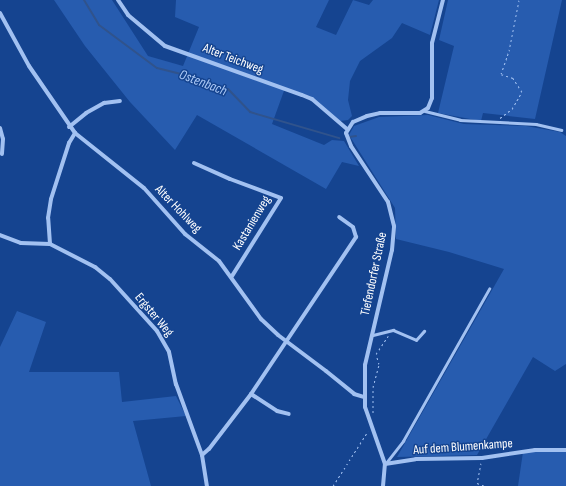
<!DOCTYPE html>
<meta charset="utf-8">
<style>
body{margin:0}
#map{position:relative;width:566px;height:486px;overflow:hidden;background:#154490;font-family:"Sofia Sans Condensed",sans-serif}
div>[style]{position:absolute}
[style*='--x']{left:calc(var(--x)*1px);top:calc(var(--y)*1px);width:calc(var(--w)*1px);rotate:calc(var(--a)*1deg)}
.green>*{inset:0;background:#275caf}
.stream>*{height:2px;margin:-1px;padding:0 1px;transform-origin:1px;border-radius:1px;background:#30538c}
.path>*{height:1px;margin-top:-0.5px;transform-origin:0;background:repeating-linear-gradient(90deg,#a2c1f1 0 2px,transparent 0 5px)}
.lane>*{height:2.5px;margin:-1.25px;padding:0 1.25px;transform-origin:1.25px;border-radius:1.25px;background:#a2c1f1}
.street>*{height:4px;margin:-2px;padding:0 2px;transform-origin:2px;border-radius:2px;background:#a2c1f1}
span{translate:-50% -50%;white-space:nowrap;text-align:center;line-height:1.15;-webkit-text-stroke:3px #154490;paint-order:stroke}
.street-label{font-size:13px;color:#fff}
.water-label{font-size:14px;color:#aecbf8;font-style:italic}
</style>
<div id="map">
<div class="green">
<i style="clip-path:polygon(54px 0,112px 0,148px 56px,183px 66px,199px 27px,175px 17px,176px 0,329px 0,316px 27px,336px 35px,353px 0,369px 5px,373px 0,439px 0,430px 35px,402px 23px,392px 38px,360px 61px,350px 81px,348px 100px,352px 116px,348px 120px,340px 121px,310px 96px,285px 88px,272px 124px,324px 145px,332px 140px,344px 141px,359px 166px,342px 162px,326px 189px,197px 115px,175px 150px,130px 102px,85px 46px)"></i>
<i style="clip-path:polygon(448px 0,562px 0,535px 119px,483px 113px,481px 121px,438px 113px,454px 46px,439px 40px)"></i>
<i style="clip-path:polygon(428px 115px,464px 124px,526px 126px,560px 132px,566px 136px,566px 364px,555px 371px,533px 357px,477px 455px,397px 457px,504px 269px,449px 252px,396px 239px,395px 208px,349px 135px,354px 126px,379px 117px)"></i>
<i style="clip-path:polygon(17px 311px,46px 322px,29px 372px,119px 372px,122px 402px,176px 396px,186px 416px,133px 421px,151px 486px,0 486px,0 347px)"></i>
<i style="clip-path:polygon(549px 448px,566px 449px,566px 486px,518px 486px,523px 452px)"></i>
</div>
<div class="stream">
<i style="--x:84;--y:0;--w:29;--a:59"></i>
<i style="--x:99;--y:25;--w:72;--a:36.6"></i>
<i style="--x:157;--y:68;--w:38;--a:14"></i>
<i style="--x:194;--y:77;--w:15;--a:32"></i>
<i style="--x:207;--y:85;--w:21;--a:11"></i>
<i style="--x:228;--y:89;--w:32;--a:46"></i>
<i style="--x:250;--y:112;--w:93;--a:16.3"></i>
<i style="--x:349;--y:137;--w:7;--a:-8"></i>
</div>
<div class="path">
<i style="--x:500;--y:118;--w:15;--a:-37"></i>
<i style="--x:512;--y:109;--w:20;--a:-60"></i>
<i style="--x:522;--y:92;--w:17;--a:-123"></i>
<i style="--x:513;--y:78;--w:13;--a:-162"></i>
<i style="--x:501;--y:74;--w:24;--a:-71"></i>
<i style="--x:509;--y:51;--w:52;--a:-78.9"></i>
<i style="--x:373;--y:413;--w:26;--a:-90"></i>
<i style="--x:373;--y:387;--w:24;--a:-75"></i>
<i style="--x:379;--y:364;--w:10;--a:-107"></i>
<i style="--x:376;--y:354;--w:22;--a:-56"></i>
<i style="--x:481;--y:463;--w:20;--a:101"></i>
<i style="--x:477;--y:483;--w:9;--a:21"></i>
<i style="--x:333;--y:486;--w:65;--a:-57.5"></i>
</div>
<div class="lane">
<i style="--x:425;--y:111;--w:36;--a:14"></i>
<i style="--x:460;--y:120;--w:76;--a:3"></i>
<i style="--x:536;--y:124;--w:26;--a:13"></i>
<i style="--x:373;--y:335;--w:21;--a:-14"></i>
<i style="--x:393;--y:330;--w:25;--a:23"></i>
<i style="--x:416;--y:340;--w:12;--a:-48"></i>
<i style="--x:386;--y:463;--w:28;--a:-52"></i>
<i style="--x:403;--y:441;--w:175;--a:-60.5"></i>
</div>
<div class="street">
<i style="--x:118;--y:0;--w:18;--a:56"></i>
<i style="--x:128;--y:15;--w:48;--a:40"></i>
<i style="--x:165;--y:46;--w:145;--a:19.7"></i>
<i style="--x:302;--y:95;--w:11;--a:22"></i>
<i style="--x:312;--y:99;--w:46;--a:40.6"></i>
<i style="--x:0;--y:13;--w:60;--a:61.3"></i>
<i style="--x:29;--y:66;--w:81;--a:55.5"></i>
<i style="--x:75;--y:133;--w:88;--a:38.6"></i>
<i style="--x:144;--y:188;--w:62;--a:48.3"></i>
<i style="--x:185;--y:234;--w:43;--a:38.5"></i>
<i style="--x:219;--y:261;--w:72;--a:54.1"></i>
<i style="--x:261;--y:319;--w:23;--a:43"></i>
<i style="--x:278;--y:335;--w:60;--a:36.9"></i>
<i style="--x:326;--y:371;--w:36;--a:39"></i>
<i style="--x:354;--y:394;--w:10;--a:17"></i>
<i style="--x:69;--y:127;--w:22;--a:-39"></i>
<i style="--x:86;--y:113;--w:21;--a:-29"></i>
<i style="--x:104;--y:103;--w:16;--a:-7"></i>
<i style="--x:0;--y:128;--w:11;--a:75"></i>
<i style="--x:3;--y:139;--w:15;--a:94"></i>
<i style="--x:194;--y:163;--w:39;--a:24"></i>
<i style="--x:230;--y:179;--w:54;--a:20.4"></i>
<i style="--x:281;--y:198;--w:92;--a:122.1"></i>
<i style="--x:0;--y:235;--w:22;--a:21"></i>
<i style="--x:21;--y:243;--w:29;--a:2"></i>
<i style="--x:50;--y:244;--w:51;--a:27.1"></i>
<i style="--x:95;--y:267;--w:19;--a:39"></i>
<i style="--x:110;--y:279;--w:70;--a:47.9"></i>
<i style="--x:157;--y:331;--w:24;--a:60"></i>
<i style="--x:169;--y:352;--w:33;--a:78"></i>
<i style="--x:176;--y:384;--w:76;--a:69.9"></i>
<i style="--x:202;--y:455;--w:31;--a:81"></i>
<i style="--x:50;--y:244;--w:26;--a:-94"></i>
<i style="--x:48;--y:218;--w:19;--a:-81"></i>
<i style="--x:51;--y:199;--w:59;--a:-72.2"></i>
<i style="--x:69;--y:143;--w:12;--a:-59"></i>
<i style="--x:251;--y:394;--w:31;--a:33"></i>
<i style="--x:277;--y:411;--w:12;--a:14"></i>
<i style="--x:202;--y:455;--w:9;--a:-41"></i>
<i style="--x:209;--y:449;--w:69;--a:-52.6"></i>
<i style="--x:251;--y:394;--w:189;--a:-56.2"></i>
<i style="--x:356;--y:237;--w:10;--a:-107"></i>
<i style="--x:353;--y:227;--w:17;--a:-144"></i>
<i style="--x:385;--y:464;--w:31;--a:-9"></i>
<i style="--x:416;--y:459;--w:66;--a:-0.9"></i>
<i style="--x:482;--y:458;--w:54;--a:-8.6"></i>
<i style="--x:535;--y:450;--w:31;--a:0"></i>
<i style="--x:383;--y:486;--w:22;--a:-85"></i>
<i style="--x:385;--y:464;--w:60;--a:-109.3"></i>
<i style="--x:365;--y:407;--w:42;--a:-90"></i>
<i style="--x:365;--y:365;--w:118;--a:-76.8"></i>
<i style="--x:392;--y:250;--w:24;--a:-85"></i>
<i style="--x:394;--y:226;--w:25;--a:-104"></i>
<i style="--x:388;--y:202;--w:67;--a:-123.5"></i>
<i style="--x:351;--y:146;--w:14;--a:-111"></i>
<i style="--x:346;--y:133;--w:13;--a:-58"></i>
<i style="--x:353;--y:122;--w:15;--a:-23"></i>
<i style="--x:367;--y:116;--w:13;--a:-13"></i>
<i style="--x:380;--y:113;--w:40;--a:0"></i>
<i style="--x:420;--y:113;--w:9;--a:-32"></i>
<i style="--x:428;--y:108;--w:11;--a:-68"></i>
<i style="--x:432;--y:98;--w:55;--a:-90"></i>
<i style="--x:432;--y:43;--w:44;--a:-75.7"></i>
</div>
<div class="street-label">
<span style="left:233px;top:59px;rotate:21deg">Alter Teichweg</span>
<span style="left:178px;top:209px;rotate:46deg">Alter Hohlweg</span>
<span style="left:252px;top:223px;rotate:-59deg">Kastanienweg</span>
<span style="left:374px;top:274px;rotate:-78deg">Tiefendorfer Straße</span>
<span style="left:154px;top:315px;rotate:50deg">Ergster Weg</span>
<span style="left:463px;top:447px;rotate:-4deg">Auf dem Blumenkampe</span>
</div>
<div class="water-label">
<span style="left:203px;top:83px;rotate:21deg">Ostenbach</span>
</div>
</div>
